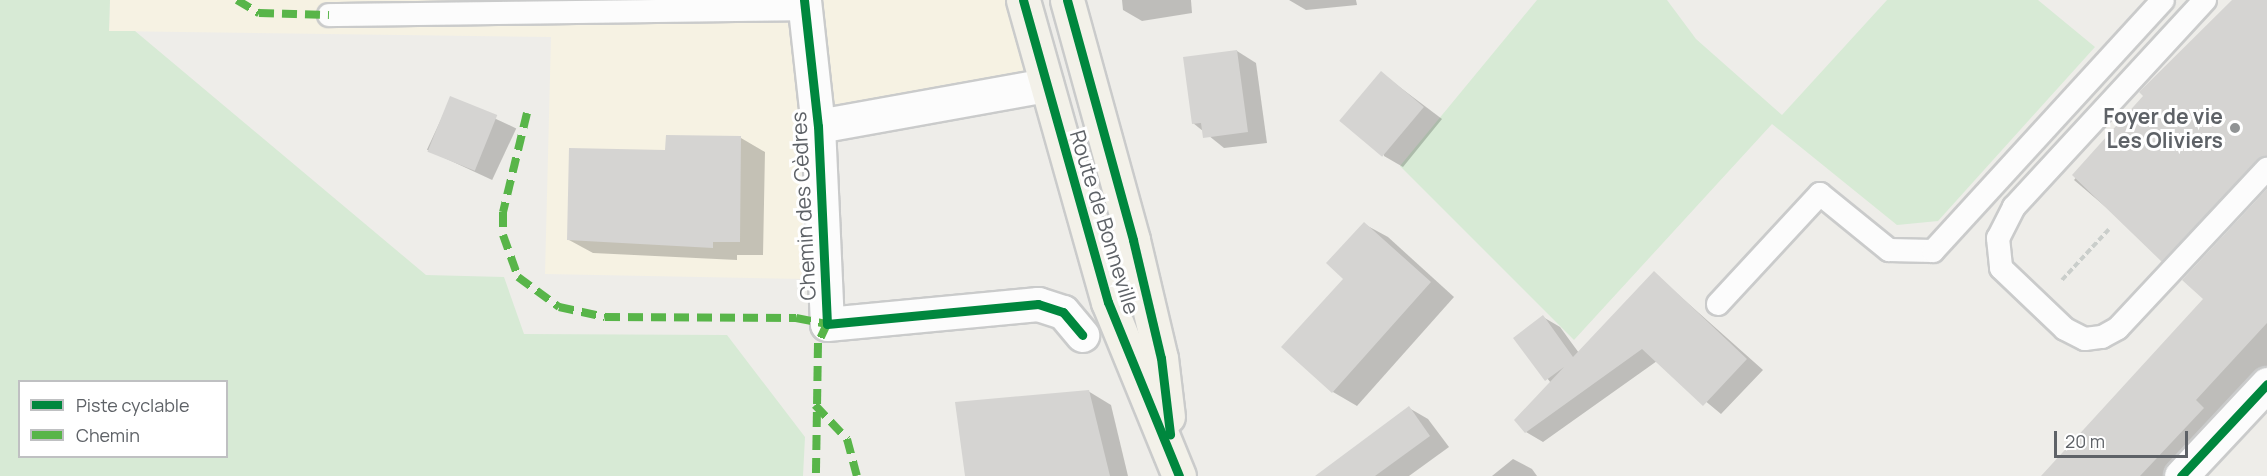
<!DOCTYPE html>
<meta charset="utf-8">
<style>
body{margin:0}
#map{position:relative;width:2267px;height:476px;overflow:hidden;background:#eeede9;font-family:Manrope,sans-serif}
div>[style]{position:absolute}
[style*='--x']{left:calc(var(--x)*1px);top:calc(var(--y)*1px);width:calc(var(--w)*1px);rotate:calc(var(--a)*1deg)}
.commercial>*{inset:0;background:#f6f2e3}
.green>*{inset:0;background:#d7ead5}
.shadow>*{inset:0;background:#0003;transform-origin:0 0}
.building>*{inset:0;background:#d5d4d2;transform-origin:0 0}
.path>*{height:4px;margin-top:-2px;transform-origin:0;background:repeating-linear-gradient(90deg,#cacecb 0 6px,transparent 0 9px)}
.roads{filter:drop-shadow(2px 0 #cacbcb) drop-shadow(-2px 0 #cacbcb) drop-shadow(0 2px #cacbcb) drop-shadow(0 -2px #cacbcb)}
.service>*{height:22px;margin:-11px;padding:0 11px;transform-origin:11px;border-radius:11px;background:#fcfcfc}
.minor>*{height:33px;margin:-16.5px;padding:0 16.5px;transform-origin:16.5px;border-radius:16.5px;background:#fcfcfc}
.primary>*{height:33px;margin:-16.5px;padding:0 16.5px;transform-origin:16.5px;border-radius:16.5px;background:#f3f1e9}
.quiet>*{height:8px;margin-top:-4px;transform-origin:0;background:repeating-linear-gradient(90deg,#58b549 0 15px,transparent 0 23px)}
.cycleway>*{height:9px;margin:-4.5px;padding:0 4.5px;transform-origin:4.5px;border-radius:4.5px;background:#00873e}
.dots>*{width:16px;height:16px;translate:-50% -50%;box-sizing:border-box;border:3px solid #fff;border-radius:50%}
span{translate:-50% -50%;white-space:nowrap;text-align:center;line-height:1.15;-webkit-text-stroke:6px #fff;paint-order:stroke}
.poi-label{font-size:21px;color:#5e6267;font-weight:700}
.right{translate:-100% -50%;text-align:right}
.street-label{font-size:21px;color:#5e6267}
.legend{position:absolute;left:18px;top:380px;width:210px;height:78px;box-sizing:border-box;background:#fff;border:2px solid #bfc0c2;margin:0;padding:8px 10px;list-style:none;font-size:18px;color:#5e6267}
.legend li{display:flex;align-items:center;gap:12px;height:30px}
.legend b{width:30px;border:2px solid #bfc0c2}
.scale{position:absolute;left:2054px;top:431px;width:134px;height:27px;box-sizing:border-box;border:3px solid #5e6267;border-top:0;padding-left:8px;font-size:18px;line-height:21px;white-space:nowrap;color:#5e6267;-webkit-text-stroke:4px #fff;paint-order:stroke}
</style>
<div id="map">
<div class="commercial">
<i style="clip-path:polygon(110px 0,1013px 0,1040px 86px,798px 133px,806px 279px,545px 274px,551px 37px,109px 31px)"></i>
</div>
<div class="green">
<i style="clip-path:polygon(evenodd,0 0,110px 0,109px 31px,135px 31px,426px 275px,504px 277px,524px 334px,727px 335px,805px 437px,803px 476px,0 476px,0 0,20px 382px,226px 382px,226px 456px,20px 456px,20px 382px)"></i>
<i style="clip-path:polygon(1537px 0,1667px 0,1696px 39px,1782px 115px,1887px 0,2038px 0,2095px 47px,1938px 221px,1897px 225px,1772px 124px,1574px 340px,1400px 166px)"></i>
</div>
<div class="shadow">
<i style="clip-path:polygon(1122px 0,1191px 0,1192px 13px,1142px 21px,1123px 10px)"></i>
<i style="clip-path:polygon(1289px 0,1356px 0,1357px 5px,1306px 10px)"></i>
<i style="clip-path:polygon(2234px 0,2267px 0,2267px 182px,2182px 272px,2074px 180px,2145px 96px,2141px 92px)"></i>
<i style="clip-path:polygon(1237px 51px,1256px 63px,1267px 143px,1224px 148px,1193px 123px)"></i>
<i style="clip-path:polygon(1381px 73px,1442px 119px,1403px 167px,1384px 156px)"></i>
<i style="left:451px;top:98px;width:72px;height:57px;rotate:25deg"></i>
<i style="clip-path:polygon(741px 138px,765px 152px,763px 255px,737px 255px,737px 260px,593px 253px,569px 240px)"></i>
<i style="clip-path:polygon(2267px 191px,2267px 368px,2222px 417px,2184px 476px,2043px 476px,2205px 299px)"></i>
<i style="clip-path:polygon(1364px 224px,1388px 237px,1454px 297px,1357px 406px,1333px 392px,1345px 278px)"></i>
<i style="clip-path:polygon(1654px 273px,1763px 370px,1721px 414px,1657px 361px,1543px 442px,1526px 432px,1551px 383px,1515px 338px,1543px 317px,1560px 327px,1579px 353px)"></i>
<i style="clip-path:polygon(1088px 391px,1111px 405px,1128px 476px,969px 476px)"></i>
<i style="clip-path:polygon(1409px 408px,1428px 419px,1449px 447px,1409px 476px,1340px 476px)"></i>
<i style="clip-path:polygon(1513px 459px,1532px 469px,1537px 476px,1492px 476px)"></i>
</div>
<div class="building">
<i style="clip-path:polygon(2232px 0,2267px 0,2267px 156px,2257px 160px,2162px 262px,2072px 175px,2143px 96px,2139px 92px)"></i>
<i style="clip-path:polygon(1237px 50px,1248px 132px,1203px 138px,1201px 123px,1192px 124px,1183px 57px)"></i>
<i style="left:1381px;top:71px;width:56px;height:65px;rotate:40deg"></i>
<i style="left:450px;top:96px;width:51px;height:60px;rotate:22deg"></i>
<i style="clip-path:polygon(666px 135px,741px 136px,740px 242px,713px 242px,713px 248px,567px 240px,569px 148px,665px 150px)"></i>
<i style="clip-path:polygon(2267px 189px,2267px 323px,2196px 400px,2204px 408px,2140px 476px,2041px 476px,2203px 299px,2182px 280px)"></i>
<i style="clip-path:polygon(1364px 222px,1431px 282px,1332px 393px,1281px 347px,1343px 279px,1326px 263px)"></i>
<i style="clip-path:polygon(1654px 271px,1747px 359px,1703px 406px,1642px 349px,1525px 433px,1514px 420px,1564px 367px,1545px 381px,1513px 338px,1543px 315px,1573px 357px)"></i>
<i style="clip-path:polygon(1089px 390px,1110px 476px,965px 476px,955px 402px)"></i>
<i style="clip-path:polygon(1409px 406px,1430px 436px,1375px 476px,1315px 476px)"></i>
</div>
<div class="path">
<i style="--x:2062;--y:280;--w:69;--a:-47.3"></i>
</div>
<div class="roads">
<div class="service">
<i style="--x:2205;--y:0;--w:282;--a:132.7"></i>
<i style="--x:2014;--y:207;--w:35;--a:117"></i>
<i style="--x:1998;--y:238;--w:30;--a:84"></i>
<i style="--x:2001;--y:268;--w:88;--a:43.6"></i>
<i style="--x:2065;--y:329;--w:22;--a:27"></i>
<i style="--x:2085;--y:339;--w:17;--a:-7"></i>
<i style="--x:2102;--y:337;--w:18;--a:-29"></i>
<i style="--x:2118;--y:328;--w:218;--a:-46.9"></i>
<i style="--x:329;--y:15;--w:475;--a:-0.7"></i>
<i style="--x:1718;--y:304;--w:150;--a:-47.2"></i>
<i style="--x:1820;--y:194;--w:89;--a:39.1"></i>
<i style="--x:1889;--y:250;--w:44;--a:1.3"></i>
<i style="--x:1933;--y:251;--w:340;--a:-47.5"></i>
</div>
<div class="minor">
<i style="--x:804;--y:0;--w:127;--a:83.7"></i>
<i style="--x:818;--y:126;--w:198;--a:87.4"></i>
<i style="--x:827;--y:324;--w:212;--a:-5.4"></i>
<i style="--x:1038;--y:304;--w:26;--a:18"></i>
<i style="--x:1063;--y:312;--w:30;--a:50"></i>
<i style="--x:818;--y:126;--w:232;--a:-10.2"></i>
<i style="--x:2181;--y:476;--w:126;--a:-46.9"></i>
</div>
<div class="primary">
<i style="--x:1023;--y:0;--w:314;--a:74.3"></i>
<i style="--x:1108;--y:302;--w:188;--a:67.8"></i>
<i style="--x:1067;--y:0;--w:249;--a:74.6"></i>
<i style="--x:1133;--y:240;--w:121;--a:76.7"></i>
<i style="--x:1161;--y:358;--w:59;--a:83.2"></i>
</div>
</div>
<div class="quiet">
<i style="--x:237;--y:0;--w:26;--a:31"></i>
<i style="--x:259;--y:13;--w:70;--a:1.6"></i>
<i style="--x:527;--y:113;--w:102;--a:103.6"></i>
<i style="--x:503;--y:212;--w:23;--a:90"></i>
<i style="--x:503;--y:235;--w:45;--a:70.3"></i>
<i style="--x:518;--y:277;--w:51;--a:36.2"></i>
<i style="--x:559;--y:307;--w:47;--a:12.3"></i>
<i style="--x:605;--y:317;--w:191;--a:0.3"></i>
<i style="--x:796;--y:318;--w:32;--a:11"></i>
<i style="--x:827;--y:324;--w:21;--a:115"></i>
<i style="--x:818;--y:343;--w:133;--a:90.9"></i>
<i style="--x:815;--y:405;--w:47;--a:46.7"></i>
<i style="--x:847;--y:439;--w:38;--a:75"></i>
</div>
<div class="cycleway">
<i style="--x:804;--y:0;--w:127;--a:83.7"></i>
<i style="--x:818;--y:126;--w:198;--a:87.4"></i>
<i style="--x:827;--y:324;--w:212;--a:-5.4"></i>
<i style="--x:1038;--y:304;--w:26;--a:18"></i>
<i style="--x:1063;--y:312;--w:30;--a:50"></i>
<i style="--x:1023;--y:0;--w:314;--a:74.3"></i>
<i style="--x:1108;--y:302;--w:188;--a:67.8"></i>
<i style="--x:1067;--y:0;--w:249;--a:74.6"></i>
<i style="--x:1133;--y:240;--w:121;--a:76.7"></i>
<i style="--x:1161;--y:358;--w:77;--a:83.2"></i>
<i style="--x:2181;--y:476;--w:126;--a:-46.9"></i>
</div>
<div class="dots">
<i style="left:2235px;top:128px;background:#909394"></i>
</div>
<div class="poi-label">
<span class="right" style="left:2223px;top:128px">Foyer de vie<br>Les Oliviers</span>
</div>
<div class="street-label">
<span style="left:803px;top:206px;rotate:-93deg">Chemin des Cèdres</span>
<span style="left:1105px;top:222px;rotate:73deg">Route de Bonneville</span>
</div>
<ul class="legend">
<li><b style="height:8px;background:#00873e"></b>Piste cyclable</li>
<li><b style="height:8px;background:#58b549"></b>Chemin</li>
</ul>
<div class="scale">20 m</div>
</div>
